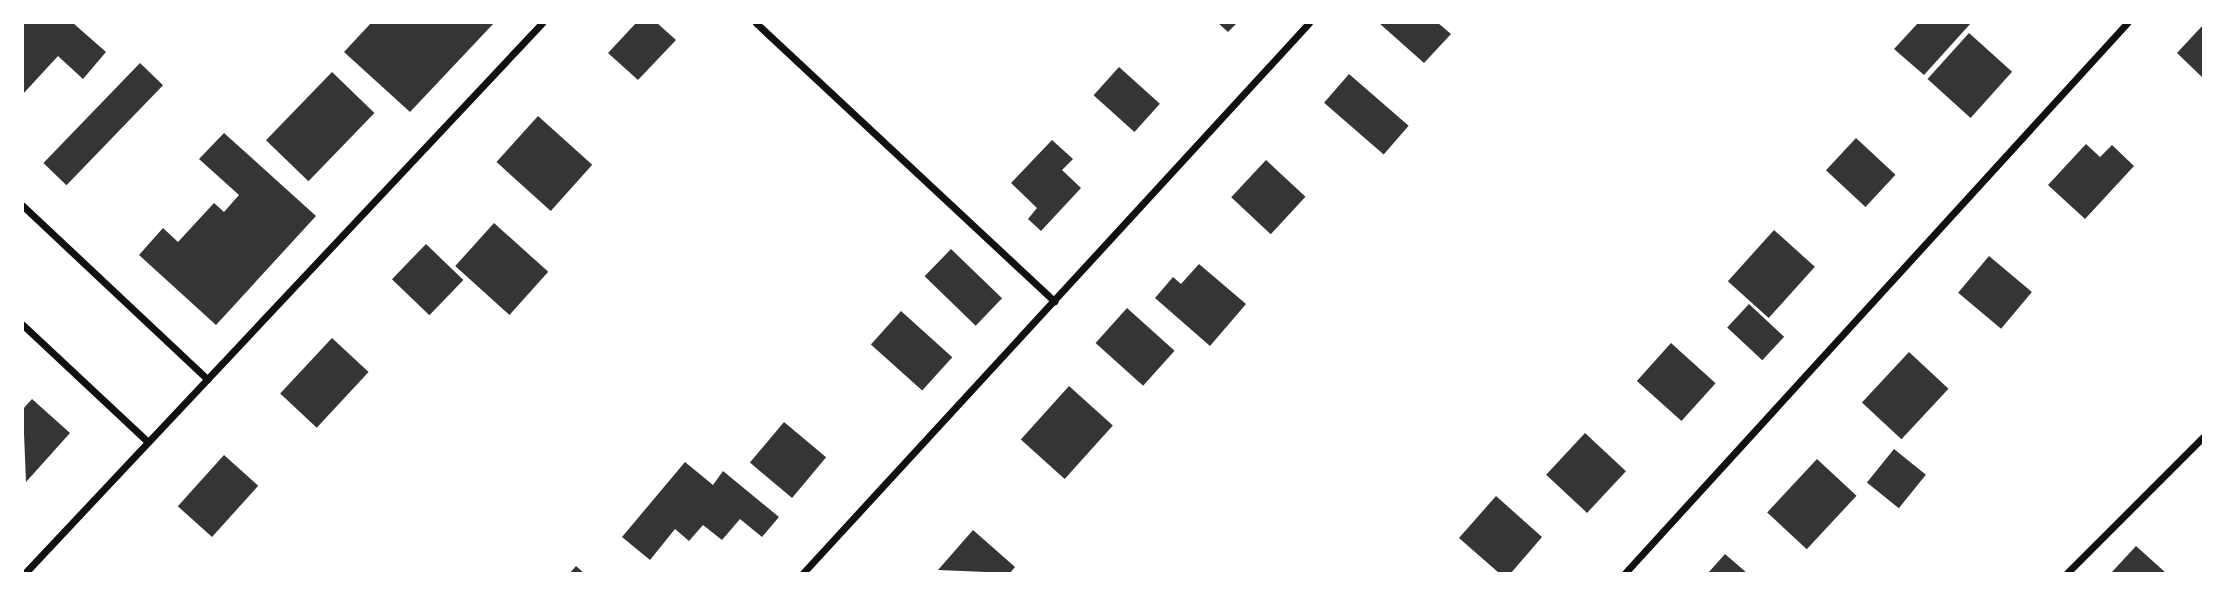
<!DOCTYPE html>
<style>
body{margin:0}
#map{position:relative;width:2226px;height:596px;overflow:hidden;background:#fff;font-family:"Exo 2",sans-serif}
div>[style]{position:absolute}
[style*='--x']{left:calc(var(--x)*1px);top:calc(var(--y)*1px);width:calc(var(--w)*1px);rotate:calc(var(--a)*1deg)}
.building>*{inset:0;background:#353535;transform-origin:0 0}
.minor>*{height:7px;margin:-3.5px;padding:0 3.5px;transform-origin:3.5px;border-radius:3.5px;background:#111}
span{translate:-50% -50%;white-space:nowrap;text-align:center;line-height:1.15;-webkit-text-stroke:5px #fff;paint-order:stroke}
.frame{position:absolute;inset:0;border:24px solid #fff;pointer-events:none}
</style>
<div id="map">
<div class="building">
<i style="clip-path:polygon(23px 23px,73px 23px,106px 52px,83px 79px,58px 56px,23px 94px)"></i>
<i style="clip-path:polygon(371px 23px,494px 23px,410px 112px,344px 52px)"></i>
<i style="clip-path:polygon(636px 23px,657px 23px,676px 40px,638px 80px,608px 53px)"></i>
<i style="clip-path:polygon(1218px 23px,1237px 23px,1228px 32px)"></i>
<i style="clip-path:polygon(1379px 23px,1438px 23px,1451px 34px,1424px 63px)"></i>
<i style="clip-path:polygon(1918px 23px,1971px 23px,1924px 75px,1894px 49px)"></i>
<i style="clip-path:polygon(2203px 25px,2203px 78px,2177px 53px)"></i>
<i style="left:1969px;top:33px;width:58px;height:62px;rotate:42deg"></i>
<i style="left:140px;top:63px;width:32px;height:139px;rotate:44deg"></i>
<i style="left:1119px;top:67px;width:55px;height:38px;rotate:42deg"></i>
<i style="left:332px;top:72px;width:59px;height:95px;rotate:44deg"></i>
<i style="left:1349px;top:74px;width:79px;height:38px;rotate:41deg"></i>
<i style="left:538px;top:116px;width:73px;height:62px;rotate:42deg"></i>
<i style="clip-path:polygon(224px 133px,316px 216px,216px 325px,139px 255px,163px 228px,178px 242px,214px 203px,224px 212px,239px 195px,199px 159px)"></i>
<i style="left:1856px;top:138px;width:54px;height:44px;rotate:43deg"></i>
<i style="clip-path:polygon(1052px 140px,1073px 159px,1062px 170px,1081px 188px,1041px 231px,1028px 219px,1037px 208px,1011px 183px)"></i>
<i style="clip-path:polygon(2086px 144px,2100px 157px,2112px 145px,2134px 166px,2085px 219px,2048px 185px)"></i>
<i style="left:1266px;top:160px;width:54px;height:51px;rotate:43deg"></i>
<i style="left:494px;top:223px;width:73px;height:58px;rotate:42deg"></i>
<i style="left:1774px;top:230px;width:55px;height:69px;rotate:42deg"></i>
<i style="left:426px;top:244px;width:52px;height:49px;rotate:44deg"></i>
<i style="left:951px;top:249px;width:71px;height:38px;rotate:44deg"></i>
<i style="left:1989px;top:256px;width:56px;height:48px;rotate:40deg"></i>
<i style="clip-path:polygon(1199px 264px,1246px 304px,1210px 346px,1155px 298px,1173px 277px,1181px 284px)"></i>
<i style="left:1749px;top:304px;width:48px;height:32px;rotate:43deg"></i>
<i style="left:1127px;top:308px;width:64px;height:47px;rotate:42deg"></i>
<i style="left:901px;top:311px;width:69px;height:45px;rotate:42deg"></i>
<i style="left:332px;top:338px;width:50px;height:76px;rotate:43deg"></i>
<i style="left:1671px;top:343px;width:60px;height:51px;rotate:42deg"></i>
<i style="left:1909px;top:352px;width:54px;height:69px;rotate:43deg"></i>
<i style="left:1069px;top:386px;width:59px;height:72px;rotate:42deg"></i>
<i style="clip-path:polygon(32px 399px,70px 433px,26px 482px,23px 409px)"></i>
<i style="left:784px;top:422px;width:55px;height:53px;rotate:40deg"></i>
<i style="left:1585px;top:433px;width:56px;height:57px;rotate:43deg"></i>
<i style="left:1894px;top:449px;width:41px;height:43px;rotate:39deg"></i>
<i style="left:224px;top:455px;width:46px;height:69px;rotate:42deg"></i>
<i style="left:1817px;top:459px;width:54px;height:73px;rotate:43deg"></i>
<i style="clip-path:polygon(685px 462px,713px 485px,723px 471px,779px 517px,762px 537px,740px 519px,722px 540px,703px 525px,689px 541px,675px 529px,650px 560px,622px 537px)"></i>
<i style="clip-path:polygon(1496px 496px,1542px 537px,1511px 573px,1499px 573px,1459px 538px)"></i>
<i style="clip-path:polygon(973px 530px,1015px 567px,1010px 573px,938px 570px)"></i>
<i style="clip-path:polygon(2136px 546px,2166px 573px,2111px 573px)"></i>
<i style="clip-path:polygon(1725px 554px,1747px 573px,1708px 573px)"></i>
<i style="clip-path:polygon(576px 566px,584px 573px,570px 573px)"></i>
</div>
<div class="minor">
<i style="--x:756;--y:23;--w:408;--a:43"></i>
<i style="--x:23;--y:206;--w:253;--a:43.2"></i>
<i style="--x:23;--y:325;--w:171;--a:43.1"></i>
<i style="--x:25;--y:573;--w:755;--a:-46.77"></i>
<i style="--x:803;--y:573;--w:747;--a:-47.39"></i>
<i style="--x:1625;--y:573;--w:745;--a:-47.61"></i>
<i style="--x:2067;--y:573;--w:192;--a:-45"></i>
</div>
<div class="frame"></div>
</div>
